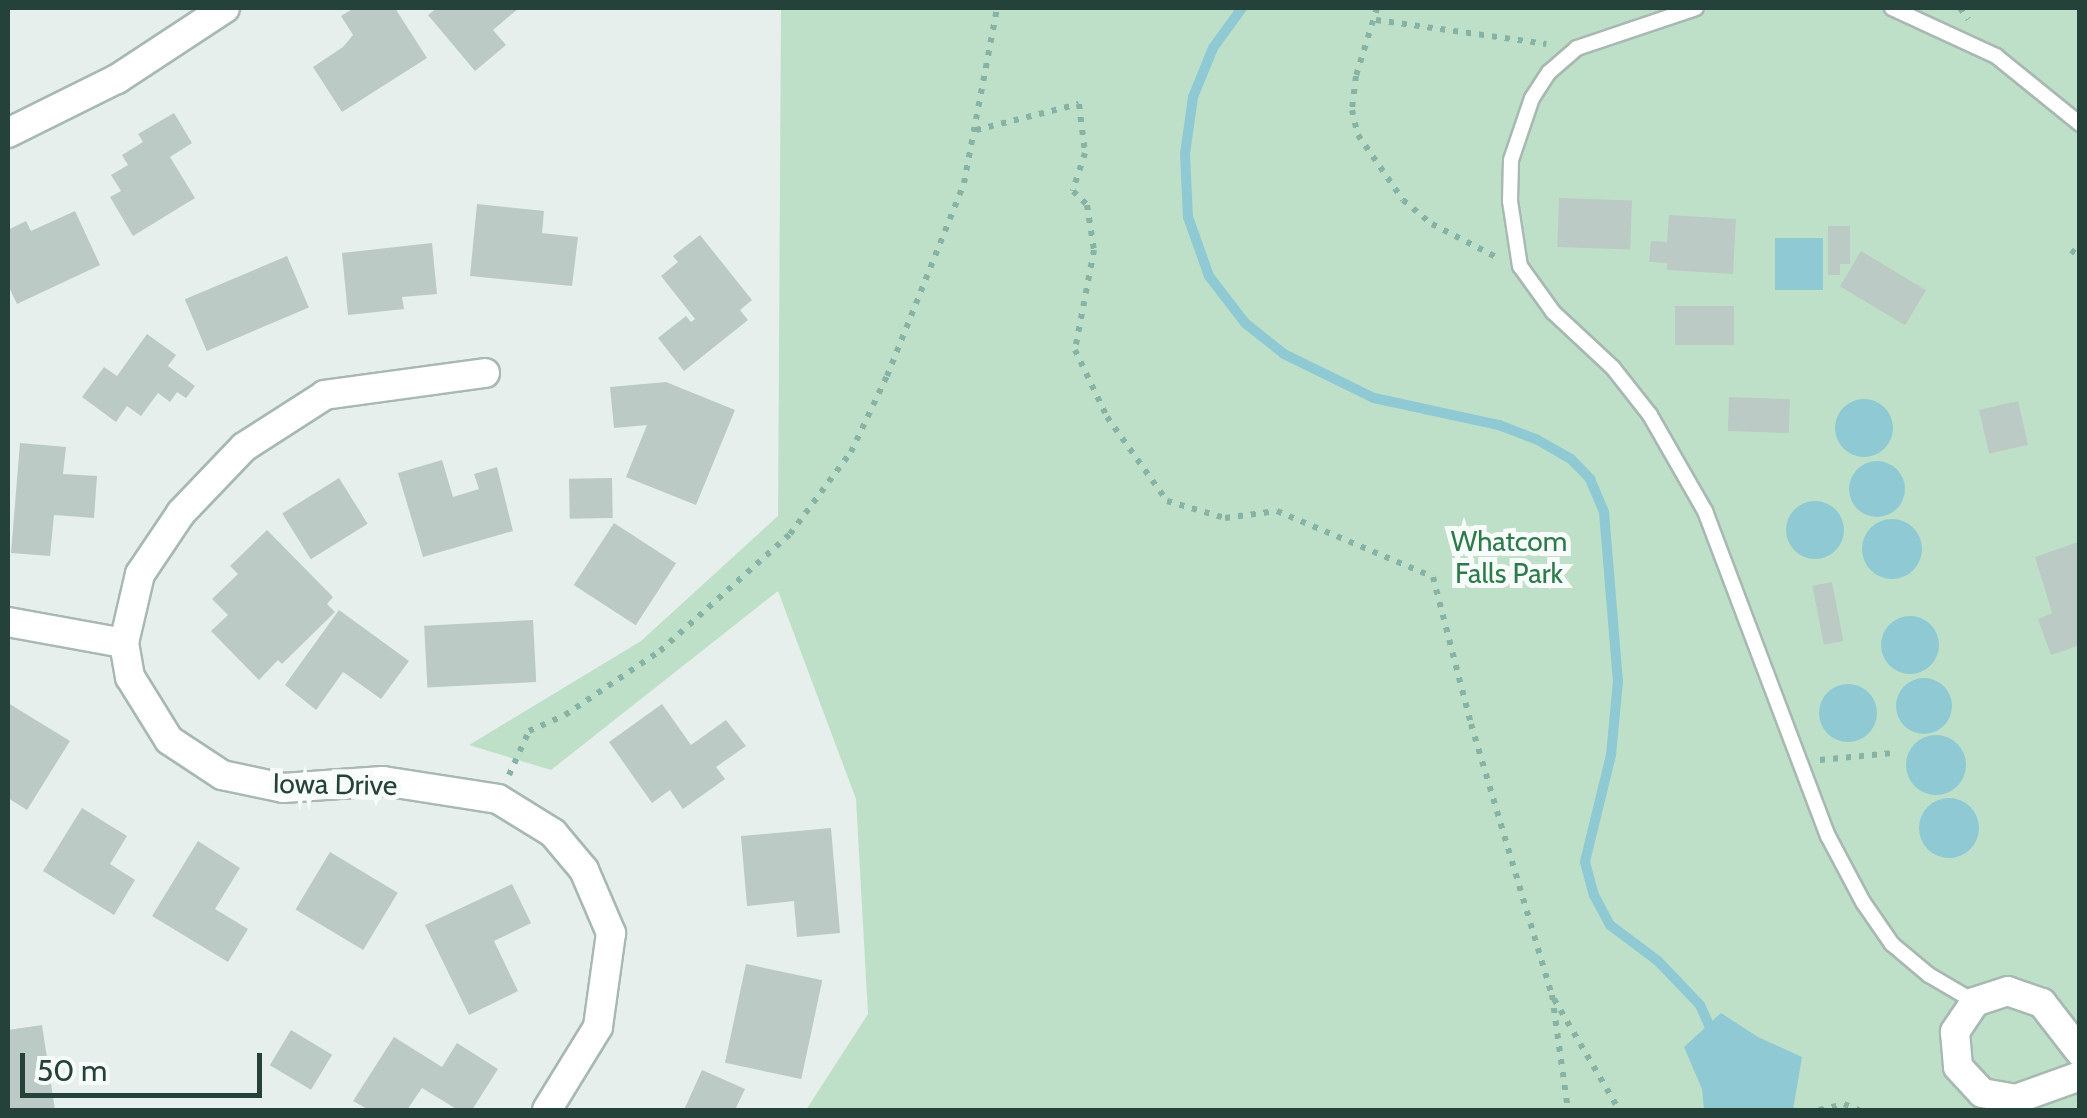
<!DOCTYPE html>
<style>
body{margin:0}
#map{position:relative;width:2087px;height:1118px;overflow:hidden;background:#e6efeb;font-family:Cabin,sans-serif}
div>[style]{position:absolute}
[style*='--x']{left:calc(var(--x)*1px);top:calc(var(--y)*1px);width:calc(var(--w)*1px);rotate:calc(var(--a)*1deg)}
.green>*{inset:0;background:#bfe0c8}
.water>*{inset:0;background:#8ec9d4;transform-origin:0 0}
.round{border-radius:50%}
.stream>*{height:10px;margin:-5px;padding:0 5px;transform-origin:5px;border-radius:5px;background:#8ec9d4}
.building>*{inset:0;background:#bbcac4;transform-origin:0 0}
.path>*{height:6px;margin-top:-3px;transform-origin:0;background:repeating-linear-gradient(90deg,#86b3a5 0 5px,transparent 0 13px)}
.roads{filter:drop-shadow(2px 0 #a8b8b2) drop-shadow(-2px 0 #a8b8b2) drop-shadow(0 2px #a8b8b2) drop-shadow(0 -2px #a8b8b2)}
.service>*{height:14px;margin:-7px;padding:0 7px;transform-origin:7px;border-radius:7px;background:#fff}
.minor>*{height:28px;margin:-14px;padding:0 14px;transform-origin:14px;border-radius:14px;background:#fff}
span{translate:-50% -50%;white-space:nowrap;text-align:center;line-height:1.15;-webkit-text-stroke:10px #f7fbf9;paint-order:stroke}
.park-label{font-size:28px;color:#2d7a4b}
.street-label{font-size:28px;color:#24423a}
.frame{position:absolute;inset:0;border:10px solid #24423a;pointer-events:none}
.scale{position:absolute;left:20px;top:1053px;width:242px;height:45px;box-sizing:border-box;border:5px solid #24423a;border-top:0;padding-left:12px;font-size:30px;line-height:35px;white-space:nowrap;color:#24423a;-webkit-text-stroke:8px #f7fbf9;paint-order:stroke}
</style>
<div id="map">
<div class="green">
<i style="clip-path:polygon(781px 8px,2079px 8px,2079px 1110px,806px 1110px,868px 1014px,856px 799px,778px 591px,551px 770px,469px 745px,641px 641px,778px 516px)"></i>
</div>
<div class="water">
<i style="left:1823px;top:238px;width:52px;height:48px;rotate:90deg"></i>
<i class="round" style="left:1835px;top:399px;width:58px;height:58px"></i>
<i class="round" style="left:1849px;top:461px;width:56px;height:56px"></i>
<i class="round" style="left:1786px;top:501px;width:58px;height:58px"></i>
<i class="round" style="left:1862px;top:519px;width:60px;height:60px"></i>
<i class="round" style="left:1881px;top:616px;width:58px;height:58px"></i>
<i class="round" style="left:1896px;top:678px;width:56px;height:56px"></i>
<i class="round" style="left:1819px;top:684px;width:58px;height:58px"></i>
<i class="round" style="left:1906px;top:735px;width:60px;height:60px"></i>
<i class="round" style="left:1919px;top:798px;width:60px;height:60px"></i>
<i style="clip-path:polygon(1721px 1013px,1758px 1037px,1802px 1057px,1793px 1110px,1704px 1110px,1702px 1089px,1684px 1047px)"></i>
</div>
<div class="stream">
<i style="--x:1242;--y:8;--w:49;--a:125.9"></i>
<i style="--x:1213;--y:48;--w:53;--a:112.2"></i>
<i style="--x:1193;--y:97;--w:58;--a:98"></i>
<i style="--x:1185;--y:154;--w:63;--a:87.3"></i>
<i style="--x:1188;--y:217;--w:63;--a:70.4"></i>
<i style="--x:1209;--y:276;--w:59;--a:52.5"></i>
<i style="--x:1245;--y:323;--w:50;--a:38.5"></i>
<i style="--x:1284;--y:354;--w:100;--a:26.1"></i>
<i style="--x:1374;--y:398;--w:128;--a:12.2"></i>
<i style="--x:1499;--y:425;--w:40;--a:21"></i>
<i style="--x:1536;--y:439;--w:40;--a:29.7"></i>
<i style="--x:1571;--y:459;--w:28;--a:46"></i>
<i style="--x:1590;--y:479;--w:36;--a:67"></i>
<i style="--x:1604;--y:512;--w:170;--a:85.3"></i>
<i style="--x:1618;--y:681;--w:74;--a:95.4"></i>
<i style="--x:1611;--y:755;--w:110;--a:103.7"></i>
<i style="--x:1585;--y:862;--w:34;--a:75"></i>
<i style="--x:1594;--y:895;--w:34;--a:62"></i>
<i style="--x:1610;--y:925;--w:60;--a:36.9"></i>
<i style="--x:1658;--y:961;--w:61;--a:46.3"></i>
<i style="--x:1700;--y:1005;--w:34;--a:66"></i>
</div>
<div class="building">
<i style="clip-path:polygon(354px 8px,395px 8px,427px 58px,342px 112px,313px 67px,343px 47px,353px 35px,341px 16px)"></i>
<i style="clip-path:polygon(437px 8px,519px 8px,493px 30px,506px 45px,475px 71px,428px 15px)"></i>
<i style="clip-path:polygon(174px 113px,192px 143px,170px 157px,195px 198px,133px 236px,110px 197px,121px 191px,111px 175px,128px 165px,122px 155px,143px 142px,138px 134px)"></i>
<i style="left:1559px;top:198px;width:73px;height:49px;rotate:2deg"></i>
<i style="clip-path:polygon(477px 204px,544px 211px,542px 233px,578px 237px,572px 286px,470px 276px)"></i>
<i style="clip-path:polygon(75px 211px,100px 265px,17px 304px,8px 285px,8px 230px,26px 221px,31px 231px)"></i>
<i style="clip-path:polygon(1669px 215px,1736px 219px,1733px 274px,1667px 270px,1667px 263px,1649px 262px,1651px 241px,1667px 242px)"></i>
<i style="clip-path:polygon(1828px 226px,1850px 226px,1850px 264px,1840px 264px,1840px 275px,1828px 275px)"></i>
<i style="clip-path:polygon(700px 235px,752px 300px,740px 310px,748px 320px,684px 371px,658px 338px,686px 316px,691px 322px,695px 319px,661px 276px,678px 262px,673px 256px)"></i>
<i style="clip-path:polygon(432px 243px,437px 294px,402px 297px,404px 309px,348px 315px,342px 253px)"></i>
<i style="left:1861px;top:251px;width:76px;height:41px;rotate:31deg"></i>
<i style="left:287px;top:256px;width:56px;height:111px;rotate:67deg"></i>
<i style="left:1675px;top:306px;width:59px;height:39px"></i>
<i style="clip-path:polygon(147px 334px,176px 355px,168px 366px,195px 386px,186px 398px,177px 392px,170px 402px,158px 393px,141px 416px,127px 406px,116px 422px,82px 397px,104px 367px,117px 376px)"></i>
<i style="clip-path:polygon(666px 382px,735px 410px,696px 505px,626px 477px,647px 425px,614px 428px,610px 387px)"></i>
<i style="left:1729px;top:397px;width:61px;height:34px;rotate:2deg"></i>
<i style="left:2018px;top:401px;width:45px;height:40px;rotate:77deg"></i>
<i style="clip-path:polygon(20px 443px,66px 447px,63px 474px,97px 476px,94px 518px,54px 515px,50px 556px,11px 553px)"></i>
<i style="clip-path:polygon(442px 460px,453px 497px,479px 489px,474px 474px,497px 467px,513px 531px,423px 557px,398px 473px)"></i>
<i style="left:339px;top:478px;width:54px;height:67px;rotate:58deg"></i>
<i style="left:612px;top:478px;width:40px;height:43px;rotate:89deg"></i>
<i style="left:614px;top:523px;width:74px;height:74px;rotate:33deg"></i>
<i style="clip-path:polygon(267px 530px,333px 597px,327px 604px,335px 612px,282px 664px,278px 660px,259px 680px,211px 631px,228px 615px,212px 599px,238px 574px,230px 566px)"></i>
<i style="clip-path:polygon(2078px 542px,2080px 645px,2051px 655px,2038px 619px,2052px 613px,2035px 557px)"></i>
<i style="left:1832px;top:582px;width:60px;height:20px;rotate:79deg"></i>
<i style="clip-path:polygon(339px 610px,409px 661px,381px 699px,343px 672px,316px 710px,285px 685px)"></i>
<i style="left:533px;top:620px;width:62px;height:109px;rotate:87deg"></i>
<i style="clip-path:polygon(8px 703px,70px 741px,27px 810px,8px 798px)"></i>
<i style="clip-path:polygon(662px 704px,691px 745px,726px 720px,746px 746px,716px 767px,725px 779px,683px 809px,670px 790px,652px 803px,609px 742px)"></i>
<i style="clip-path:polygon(82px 808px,127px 836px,110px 864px,135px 880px,114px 915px,43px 871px)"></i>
<i style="clip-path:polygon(831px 828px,840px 933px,797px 937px,794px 901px,747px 906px,741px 836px)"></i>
<i style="clip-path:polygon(198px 841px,240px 868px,215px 909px,248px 929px,228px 962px,152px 916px)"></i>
<i style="left:330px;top:852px;width:79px;height:67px;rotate:31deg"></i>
<i style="clip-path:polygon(512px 884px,531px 923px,494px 941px,518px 991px,469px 1015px,425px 925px)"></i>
<i style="left:746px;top:964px;width:78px;height:101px;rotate:12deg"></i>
<i style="clip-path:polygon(42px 1025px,55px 1110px,8px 1110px,8px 1030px)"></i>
<i style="left:291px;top:1030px;width:48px;height:41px;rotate:31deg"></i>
<i style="clip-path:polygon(394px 1037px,442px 1067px,457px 1043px,498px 1069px,472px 1110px,458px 1110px,422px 1088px,407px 1110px,369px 1110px,353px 1101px)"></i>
<i style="clip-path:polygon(702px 1070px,745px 1089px,735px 1110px,684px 1110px)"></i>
</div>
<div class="path">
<i style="--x:1377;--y:8;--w:71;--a:107.2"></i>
<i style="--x:1356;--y:76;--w:34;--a:97"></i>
<i style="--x:1352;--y:110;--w:26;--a:77"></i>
<i style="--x:1358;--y:135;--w:79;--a:55.3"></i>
<i style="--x:1403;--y:200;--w:38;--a:40"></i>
<i style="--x:1432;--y:224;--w:72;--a:27.3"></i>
<i style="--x:1960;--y:8;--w:14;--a:54"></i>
<i style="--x:1376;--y:20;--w:172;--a:8"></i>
<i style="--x:976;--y:130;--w:106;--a:-14.2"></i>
<i style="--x:1079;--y:104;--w:49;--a:83"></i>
<i style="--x:1085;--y:153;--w:40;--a:108"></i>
<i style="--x:1073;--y:191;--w:20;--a:45"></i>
<i style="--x:1087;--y:205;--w:46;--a:81.2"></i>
<i style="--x:1094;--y:250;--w:102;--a:100.8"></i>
<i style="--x:1075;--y:350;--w:74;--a:64.5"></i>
<i style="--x:1107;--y:417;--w:103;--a:54.5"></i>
<i style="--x:1167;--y:501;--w:60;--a:16.3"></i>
<i style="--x:1225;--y:518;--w:52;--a:-7.7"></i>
<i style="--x:1277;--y:511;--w:169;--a:22.9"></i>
<i style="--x:1433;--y:577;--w:152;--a:75.5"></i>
<i style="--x:1471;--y:724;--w:283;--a:73.4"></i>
<i style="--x:1552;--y:995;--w:116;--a:82.1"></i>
<i style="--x:2071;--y:250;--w:11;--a:38"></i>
<i style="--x:1820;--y:760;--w:73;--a:-5.5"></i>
<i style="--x:509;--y:775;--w:48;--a:-65.6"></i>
<i style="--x:529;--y:731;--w:39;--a:-24"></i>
<i style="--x:565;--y:715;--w:115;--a:-34"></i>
<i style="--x:660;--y:651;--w:175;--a:-42"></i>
<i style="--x:790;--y:534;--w:102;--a:-53.4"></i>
<i style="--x:851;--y:452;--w:84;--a:-64.7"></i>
<i style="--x:887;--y:376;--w:208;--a:-68.2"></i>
<i style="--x:964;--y:183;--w:178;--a:-79.3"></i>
<i style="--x:1554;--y:999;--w:129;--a:59.6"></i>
<i style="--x:1819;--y:1110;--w:26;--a:-13"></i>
<i style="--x:1844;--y:1104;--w:16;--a:22"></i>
</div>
<div class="roads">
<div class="service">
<i style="--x:1696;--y:8;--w:126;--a:161.4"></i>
<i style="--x:1577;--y:48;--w:37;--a:139"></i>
<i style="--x:1549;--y:72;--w:31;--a:123"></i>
<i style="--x:1532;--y:98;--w:65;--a:108.7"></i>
<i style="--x:1511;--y:160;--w:41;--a:91.4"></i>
<i style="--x:1510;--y:201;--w:66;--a:81.3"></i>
<i style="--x:1520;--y:266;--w:57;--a:54.3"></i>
<i style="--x:1553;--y:312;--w:82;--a:43"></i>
<i style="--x:1613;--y:368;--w:60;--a:51.8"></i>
<i style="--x:1650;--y:415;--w:111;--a:60.2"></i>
<i style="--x:1705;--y:511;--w:347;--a:69.3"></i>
<i style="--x:1828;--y:836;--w:75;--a:62.1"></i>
<i style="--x:1863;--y:902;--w:51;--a:55.4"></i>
<i style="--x:1892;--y:944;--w:48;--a:40"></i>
<i style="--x:1929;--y:975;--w:53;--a:30.4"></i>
<i style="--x:1892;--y:8;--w:115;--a:24.8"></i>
<i style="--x:1996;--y:56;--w:108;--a:39"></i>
</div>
<div class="minor">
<i style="--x:8;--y:133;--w:122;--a:-26.4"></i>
<i style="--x:117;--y:79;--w:129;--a:-33.3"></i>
<i style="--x:485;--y:373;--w:162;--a:172.2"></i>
<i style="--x:325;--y:395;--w:96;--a:147.3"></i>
<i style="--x:244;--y:447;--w:91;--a:133.7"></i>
<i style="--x:181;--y:513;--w:73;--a:123.9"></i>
<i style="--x:140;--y:574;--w:71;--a:103.1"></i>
<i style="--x:124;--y:643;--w:35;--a:80"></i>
<i style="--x:130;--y:677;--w:74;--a:58.2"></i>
<i style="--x:169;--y:740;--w:64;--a:33.4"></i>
<i style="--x:222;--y:775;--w:62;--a:12"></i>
<i style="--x:283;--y:788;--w:100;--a:-4"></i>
<i style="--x:383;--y:781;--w:116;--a:8.9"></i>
<i style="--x:498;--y:799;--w:65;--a:31.7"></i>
<i style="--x:553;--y:833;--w:48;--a:50"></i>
<i style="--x:584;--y:870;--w:69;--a:66.8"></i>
<i style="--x:611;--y:933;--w:95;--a:97.9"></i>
<i style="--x:598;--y:1027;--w:97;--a:121.6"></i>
<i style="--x:8;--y:622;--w:118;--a:10.3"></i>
<i style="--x:2080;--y:1052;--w:62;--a:-127.8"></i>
<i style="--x:2042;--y:1003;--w:36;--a:-161"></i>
<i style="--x:2008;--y:991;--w:35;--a:162"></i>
<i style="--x:1975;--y:1002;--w:36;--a:124"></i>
<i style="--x:1955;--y:1032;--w:35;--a:85"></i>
<i style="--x:1958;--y:1067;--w:35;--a:47"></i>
<i style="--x:1982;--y:1093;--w:35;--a:10"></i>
<i style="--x:2016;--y:1099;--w:68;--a:-19.8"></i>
</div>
</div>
<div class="park-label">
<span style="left:1509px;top:557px">Whatcom<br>Falls Park</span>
</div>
<div class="street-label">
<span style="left:335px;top:784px;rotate:1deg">Iowa Drive</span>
</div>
<div class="frame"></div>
<div class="scale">50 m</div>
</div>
